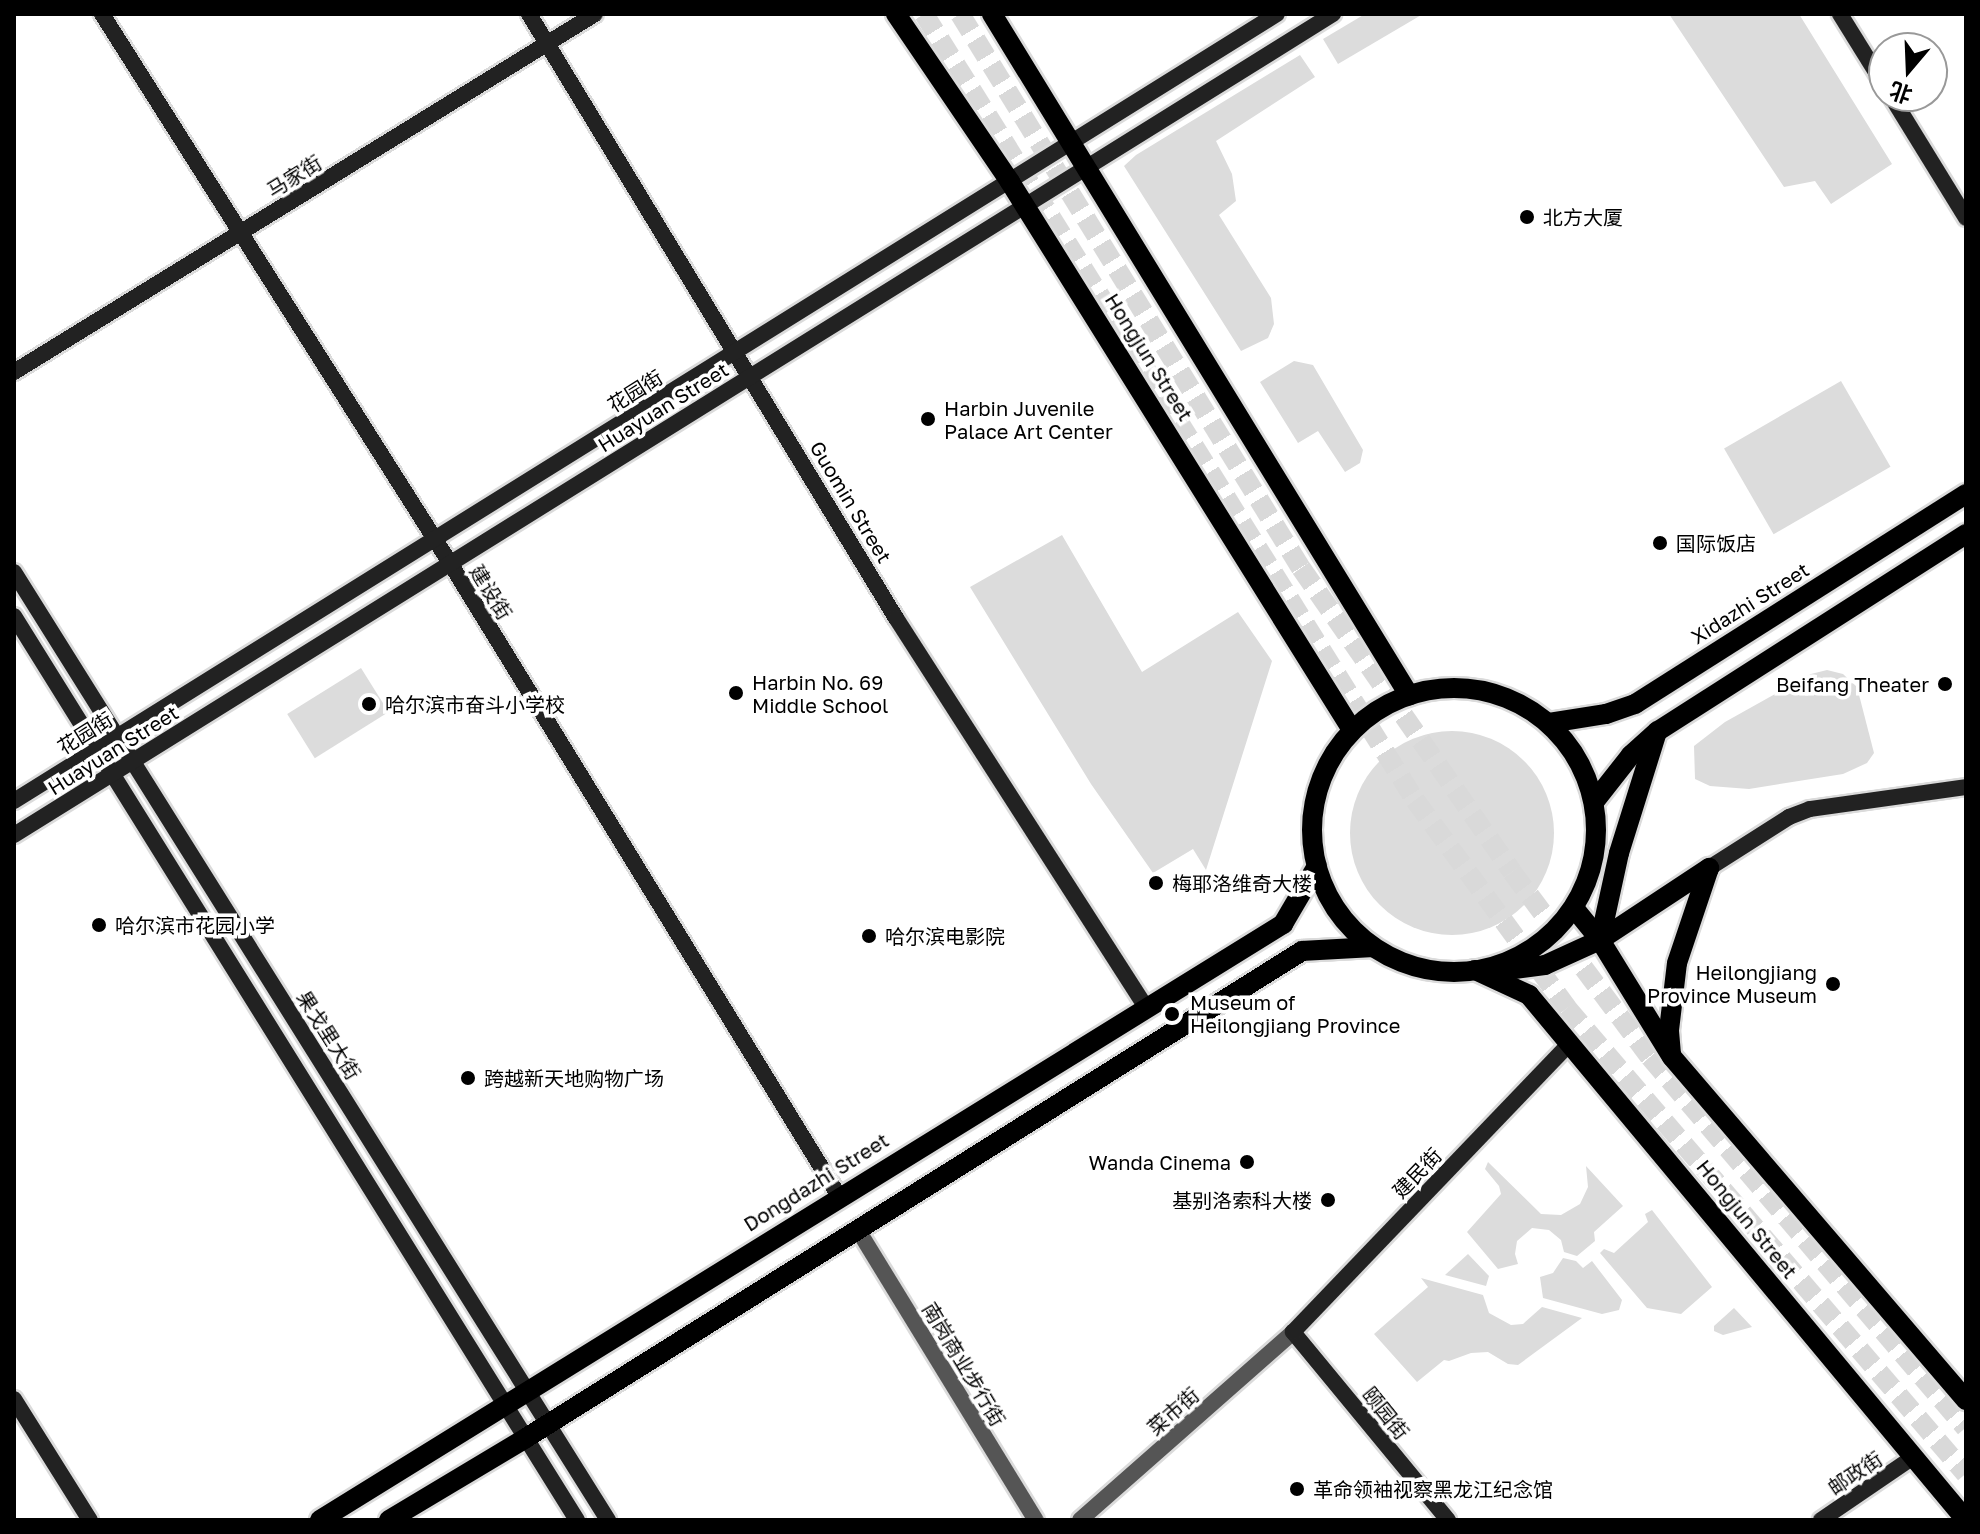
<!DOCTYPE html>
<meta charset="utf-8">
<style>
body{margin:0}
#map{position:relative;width:1980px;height:1534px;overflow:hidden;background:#fff;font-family:"Golos Text","Noto Sans SC",sans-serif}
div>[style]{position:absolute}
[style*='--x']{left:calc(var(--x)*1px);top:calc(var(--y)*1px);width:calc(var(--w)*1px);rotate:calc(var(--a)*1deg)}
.green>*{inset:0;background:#dcdcdc;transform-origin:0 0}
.round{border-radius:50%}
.primary-tunnel>*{height:20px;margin-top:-10px;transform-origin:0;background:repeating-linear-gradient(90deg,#d9d9d9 0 20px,transparent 0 30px)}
.roads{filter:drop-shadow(2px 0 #dbdbdb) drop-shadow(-2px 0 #dbdbdb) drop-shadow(0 2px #dbdbdb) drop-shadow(0 -2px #dbdbdb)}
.street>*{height:16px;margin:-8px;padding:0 8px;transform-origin:8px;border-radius:8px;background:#555}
.secondary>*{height:16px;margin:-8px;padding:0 8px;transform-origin:8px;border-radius:8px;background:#222}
.primary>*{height:20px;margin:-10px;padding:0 10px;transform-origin:10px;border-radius:10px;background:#000}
.primary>.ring{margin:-10px;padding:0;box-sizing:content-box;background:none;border:20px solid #000;border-radius:50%}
.dots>*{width:22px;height:22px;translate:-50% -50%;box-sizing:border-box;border:4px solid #fff;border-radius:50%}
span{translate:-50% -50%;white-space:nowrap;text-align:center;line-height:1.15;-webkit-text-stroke:7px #fff;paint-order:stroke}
.street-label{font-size:20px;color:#000}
.poi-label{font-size:20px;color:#000}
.left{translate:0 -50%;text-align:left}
.right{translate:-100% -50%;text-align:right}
.frame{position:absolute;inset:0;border:16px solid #000;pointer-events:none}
.north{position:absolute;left:1868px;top:32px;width:80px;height:80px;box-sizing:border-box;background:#fff;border:2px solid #999;border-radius:50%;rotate:199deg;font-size:22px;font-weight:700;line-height:32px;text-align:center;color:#000}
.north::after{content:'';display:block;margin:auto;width:28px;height:36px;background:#000;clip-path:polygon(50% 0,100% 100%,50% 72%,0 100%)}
</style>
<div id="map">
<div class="green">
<i style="clip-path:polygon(1365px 14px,1423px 14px,1338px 64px,1323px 39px)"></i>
<i style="clip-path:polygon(1669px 14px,1799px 14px,1892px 164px,1831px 204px,1815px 181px,1784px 187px)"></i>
<i style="clip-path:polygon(1300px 55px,1315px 77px,1216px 141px,1232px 174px,1236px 201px,1219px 215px,1271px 298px,1274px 324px,1268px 338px,1241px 351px,1124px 166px,1136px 155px)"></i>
<i style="clip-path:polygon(1294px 361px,1313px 365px,1363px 450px,1360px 463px,1345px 472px,1318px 431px,1298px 443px,1260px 382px)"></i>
<i style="left:1841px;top:381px;width:99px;height:135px;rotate:60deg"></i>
<i style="clip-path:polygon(1062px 535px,1142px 672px,1238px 612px,1272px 661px,1206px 870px,1193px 849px,1153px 873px,1091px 784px,970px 587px)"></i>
<i style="left:361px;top:668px;width:52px;height:87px;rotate:58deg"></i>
<i style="clip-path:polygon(1827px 670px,1843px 674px,1857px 687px,1874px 753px,1867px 763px,1843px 774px,1749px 789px,1710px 786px,1695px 779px,1694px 746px,1725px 722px,1811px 674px)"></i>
<i class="round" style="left:1350px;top:731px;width:204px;height:204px"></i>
<i style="clip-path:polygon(1488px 1162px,1541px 1214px,1561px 1215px,1580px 1204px,1588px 1187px,1586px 1166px,1623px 1206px,1594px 1232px,1595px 1241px,1577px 1256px,1564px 1252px,1561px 1240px,1549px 1230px,1532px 1228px,1517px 1241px,1515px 1254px,1518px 1264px,1498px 1269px,1467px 1232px,1501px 1194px,1499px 1186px,1485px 1169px)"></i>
<i style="clip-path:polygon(1652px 1210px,1712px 1287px,1681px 1314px,1647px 1308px,1600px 1253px,1604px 1249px,1614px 1253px,1648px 1222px,1645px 1214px)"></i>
<i style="clip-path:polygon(1468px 1254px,1489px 1276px,1486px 1286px,1445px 1275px)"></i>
<i style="clip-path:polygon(1563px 1258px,1576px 1261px,1583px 1268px,1592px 1261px,1622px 1300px,1619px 1310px,1602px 1314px,1543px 1298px,1540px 1277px,1553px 1273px)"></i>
<i style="clip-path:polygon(1421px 1278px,1483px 1295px,1489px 1313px,1511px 1325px,1523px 1324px,1542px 1307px,1582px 1318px,1518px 1365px,1508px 1364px,1488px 1352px,1471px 1353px,1449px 1361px,1444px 1360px,1417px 1382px,1374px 1334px,1428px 1287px)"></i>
<i style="clip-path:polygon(1734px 1308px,1752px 1327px,1723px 1335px,1714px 1331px,1714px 1326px)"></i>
</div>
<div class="primary-tunnel">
<i style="--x:924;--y:14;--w:927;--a:58.01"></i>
<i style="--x:1415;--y:800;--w:258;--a:53.8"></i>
<i style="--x:1567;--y:1008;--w:613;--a:49.43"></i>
<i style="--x:960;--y:14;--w:651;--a:58.39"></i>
<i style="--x:1301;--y:568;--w:370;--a:55.2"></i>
<i style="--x:1512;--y:872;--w:231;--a:53.3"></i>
<i style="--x:1650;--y:1057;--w:487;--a:49.6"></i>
</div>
<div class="roads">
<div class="street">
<i style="--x:858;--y:1230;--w:340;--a:58.5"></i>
<i style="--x:1080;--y:1520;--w:284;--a:-41.4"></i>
</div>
<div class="secondary">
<i style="--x:102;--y:14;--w:650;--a:57.63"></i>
<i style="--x:450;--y:563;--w:743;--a:58.43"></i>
<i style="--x:529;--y:14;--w:707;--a:58.72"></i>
<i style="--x:896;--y:618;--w:461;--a:57.3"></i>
<i style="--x:1840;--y:14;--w:84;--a:58.2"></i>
<i style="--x:1891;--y:96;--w:143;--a:58.4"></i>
<i style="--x:14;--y:372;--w:682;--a:-31.64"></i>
<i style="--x:14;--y:572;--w:1119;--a:57.93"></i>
<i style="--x:14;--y:616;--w:1065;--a:58.09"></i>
<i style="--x:14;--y:801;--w:1488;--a:-31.93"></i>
<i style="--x:14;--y:835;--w:1554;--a:-31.9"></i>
<i style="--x:1709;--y:868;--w:95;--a:-32.5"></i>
<i style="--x:1789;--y:817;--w:22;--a:-21"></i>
<i style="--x:1810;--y:809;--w:158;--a:-8"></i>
<i style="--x:14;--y:1399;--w:143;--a:57.9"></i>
<i style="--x:1448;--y:1520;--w:244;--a:-129.5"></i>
<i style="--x:1293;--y:1332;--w:400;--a:-46.2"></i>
<i style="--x:1821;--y:1520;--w:110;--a:-34.3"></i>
</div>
<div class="primary">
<i style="--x:896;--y:14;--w:203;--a:55.8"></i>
<i style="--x:1010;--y:182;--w:646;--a:58.03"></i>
<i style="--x:992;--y:14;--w:799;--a:58.52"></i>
<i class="ring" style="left:1312px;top:688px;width:264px;height:264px"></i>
<i style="--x:1549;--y:723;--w:58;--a:-9"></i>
<i style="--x:1606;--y:714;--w:31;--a:-19"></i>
<i style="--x:1635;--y:704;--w:392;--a:-32.4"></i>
<i style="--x:1594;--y:802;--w:60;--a:-51.8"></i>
<i style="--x:1631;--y:755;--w:36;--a:-42"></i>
<i style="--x:1658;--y:731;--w:366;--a:-32.6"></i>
<i style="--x:1574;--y:908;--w:41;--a:50.9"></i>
<i style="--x:1600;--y:940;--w:137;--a:58.4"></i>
<i style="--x:1672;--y:1057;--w:452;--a:49.4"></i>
<i style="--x:1600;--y:940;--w:89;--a:-77.7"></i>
<i style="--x:1619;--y:853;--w:127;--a:-72.6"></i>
<i style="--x:1475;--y:970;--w:60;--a:24.8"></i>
<i style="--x:1529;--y:995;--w:683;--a:50.23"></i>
<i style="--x:1499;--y:971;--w:46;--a:-7.4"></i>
<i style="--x:1545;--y:965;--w:60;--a:-24.4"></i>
<i style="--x:1600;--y:940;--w:131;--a:-33.4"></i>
<i style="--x:1671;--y:1054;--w:24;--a:-95"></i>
<i style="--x:1669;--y:1030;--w:67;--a:-83.2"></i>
<i style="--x:1677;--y:963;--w:100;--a:-71.4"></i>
<i style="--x:320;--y:1520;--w:1133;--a:-31.75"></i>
<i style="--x:1283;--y:924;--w:67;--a:-59.6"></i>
<i style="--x:389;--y:1520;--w:160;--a:-30.9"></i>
<i style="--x:526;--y:1438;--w:916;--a:-32.11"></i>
<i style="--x:1302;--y:951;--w:71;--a:-3.2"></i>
</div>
</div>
<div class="dots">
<i style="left:1527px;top:217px;background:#000"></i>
<i style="left:928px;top:419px;background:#000"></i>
<i style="left:1660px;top:543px;background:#000"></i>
<i style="left:1945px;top:684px;background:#000"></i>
<i style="left:736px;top:693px;background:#000"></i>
<i style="left:369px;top:704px;background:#000"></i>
<i style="left:1156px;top:883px;background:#000"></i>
<i style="left:99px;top:925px;background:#000"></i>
<i style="left:869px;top:936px;background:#000"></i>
<i style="left:1833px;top:984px;background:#000"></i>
<i style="left:1172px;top:1014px;background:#000"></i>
<i style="left:468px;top:1078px;background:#000"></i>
<i style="left:1247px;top:1162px;background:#000"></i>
<i style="left:1328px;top:1200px;background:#000"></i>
<i style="left:1297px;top:1489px;background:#000"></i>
</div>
<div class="street-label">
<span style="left:294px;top:176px;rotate:-32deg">马家街</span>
<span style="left:1149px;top:357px;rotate:58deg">Hongjun Street</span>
<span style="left:635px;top:391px;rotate:-32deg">花园街</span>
<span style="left:663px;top:407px;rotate:-32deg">Huayuan Street</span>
<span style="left:851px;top:502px;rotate:59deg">Guomin Street</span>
<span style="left:491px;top:592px;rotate:58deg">建设街</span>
<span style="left:1750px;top:603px;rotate:-32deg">Xidazhi Street</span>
<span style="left:85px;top:733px;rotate:-32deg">花园街</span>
<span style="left:113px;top:750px;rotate:-32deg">Huayuan Street</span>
<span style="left:329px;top:1035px;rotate:58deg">果戈里大街</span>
<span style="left:1417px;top:1173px;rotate:-46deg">建民街</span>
<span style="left:816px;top:1182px;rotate:-32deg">Dongdazhi Street</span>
<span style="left:1747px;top:1219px;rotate:51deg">Hongjun Street</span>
<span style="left:964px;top:1364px;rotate:59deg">南岗商业步行街</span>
<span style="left:1173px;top:1411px;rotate:-41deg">菜市街</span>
<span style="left:1386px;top:1413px;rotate:51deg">颐园街</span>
<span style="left:1855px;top:1473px;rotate:-34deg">邮政街</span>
</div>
<div class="poi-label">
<span class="left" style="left:1543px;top:217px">北方大厦</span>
<span class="left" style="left:944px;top:420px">Harbin Juvenile<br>Palace Art Center</span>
<span class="left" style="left:1676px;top:543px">国际饭店</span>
<span class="left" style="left:752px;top:694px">Harbin No. 69<br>Middle School</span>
<span class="right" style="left:1929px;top:684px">Beifang Theater</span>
<span class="left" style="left:385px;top:704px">哈尔滨市奋斗小学校</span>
<span class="left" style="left:1172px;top:883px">梅耶洛维奇大楼</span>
<span class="left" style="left:115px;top:925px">哈尔滨市花园小学</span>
<span class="left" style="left:885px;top:936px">哈尔滨电影院</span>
<span class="right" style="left:1817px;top:984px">Heilongjiang<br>Province Museum</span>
<span class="left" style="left:1190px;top:1014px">Museum of<br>Heilongjiang Province</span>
<span class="left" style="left:484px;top:1078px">跨越新天地购物广场</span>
<span class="right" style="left:1231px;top:1162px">Wanda Cinema</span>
<span class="right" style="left:1312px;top:1200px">基别洛索科大楼</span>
<span class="left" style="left:1313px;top:1489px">革命领袖视察黑龙江纪念馆</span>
</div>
<div class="frame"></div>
<div class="north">北</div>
</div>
